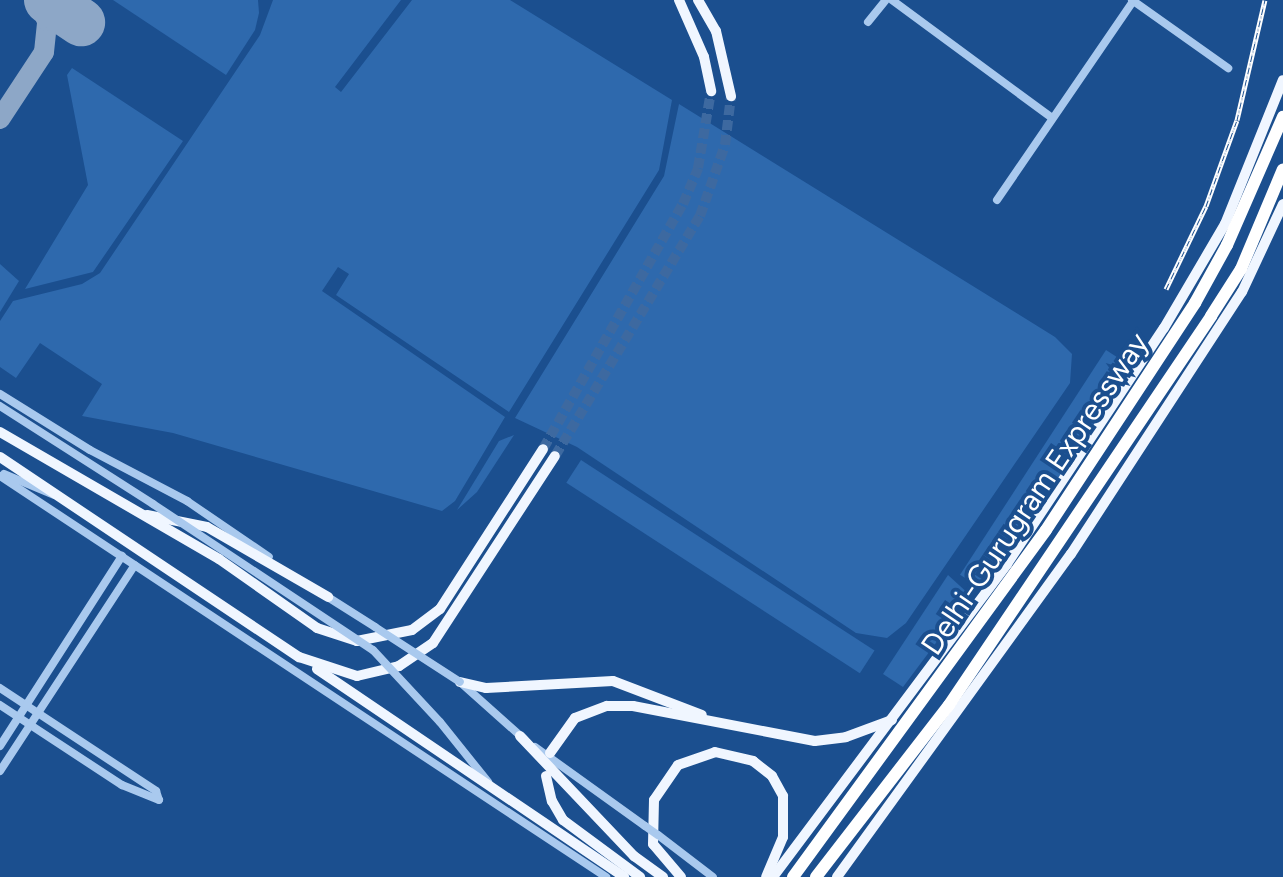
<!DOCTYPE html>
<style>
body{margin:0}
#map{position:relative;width:1283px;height:877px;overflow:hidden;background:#1b4f8f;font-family:Figtree,sans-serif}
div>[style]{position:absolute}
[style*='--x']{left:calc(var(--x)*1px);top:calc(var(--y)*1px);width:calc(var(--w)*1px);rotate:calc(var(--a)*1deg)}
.green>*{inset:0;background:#2e69ad;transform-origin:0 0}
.taxiway>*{height:20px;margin:-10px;padding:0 10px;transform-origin:10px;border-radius:10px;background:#8da7c7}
.runway>*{height:48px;margin:-24px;padding:0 24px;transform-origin:24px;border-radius:24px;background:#8da7c7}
.major-tunnel>*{height:10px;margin-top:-5px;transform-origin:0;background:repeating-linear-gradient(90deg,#3d69a0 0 10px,transparent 0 15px)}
.minor>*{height:8px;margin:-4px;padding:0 4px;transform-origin:4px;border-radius:4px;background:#a9c9ee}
.major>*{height:10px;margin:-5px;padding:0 5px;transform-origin:5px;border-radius:5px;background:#f0f6ff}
.highway>*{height:12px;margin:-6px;padding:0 6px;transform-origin:6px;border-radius:6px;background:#fff}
.rail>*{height:5px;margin-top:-2.5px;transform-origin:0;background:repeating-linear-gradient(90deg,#1b4f8f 0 6px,#fff 0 12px);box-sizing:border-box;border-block:2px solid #fff}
.minor-bridge>*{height:8px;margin:-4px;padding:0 4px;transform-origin:4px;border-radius:4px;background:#a9c9ee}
span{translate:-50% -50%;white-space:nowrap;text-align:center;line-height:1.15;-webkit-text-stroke:8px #1b4f8f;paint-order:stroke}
.street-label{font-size:30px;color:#fff}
</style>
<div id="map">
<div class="green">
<i style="clip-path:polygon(113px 0,258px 0,259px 13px,255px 30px,226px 75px)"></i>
<i style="clip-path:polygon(273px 0,401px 0,335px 87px,341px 92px,412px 0,510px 0,672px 100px,659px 170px,509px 412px,336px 295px,349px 274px,338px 267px,322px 291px,505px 417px,455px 501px,442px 511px,173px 433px,82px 416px,102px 384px,40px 343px,16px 378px,0 367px,0 321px,13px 301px,82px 284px,100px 273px,260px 35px)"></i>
<i style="clip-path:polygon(72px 68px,183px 141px,93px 272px,25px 289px,88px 185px,67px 75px)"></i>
<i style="clip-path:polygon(679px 104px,1055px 337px,1072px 354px,1070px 383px,906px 623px,887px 638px,856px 633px,577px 447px,515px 418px,664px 176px)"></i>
<i style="clip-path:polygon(0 264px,19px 281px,0 312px)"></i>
<i style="left:1106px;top:350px;width:30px;height:268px;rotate:33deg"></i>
<i style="clip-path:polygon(514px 435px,477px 492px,457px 510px,499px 441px)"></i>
<i style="left:581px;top:460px;width:350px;height:27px;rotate:33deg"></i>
<i style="clip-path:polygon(948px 575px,971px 596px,903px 687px,883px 674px)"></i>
</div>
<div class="taxiway">
<i style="--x:0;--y:119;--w:80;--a:-56.7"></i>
<i style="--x:44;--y:52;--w:31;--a:-84"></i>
<i style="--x:47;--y:21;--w:23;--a:-115"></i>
</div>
<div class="runway">
<i style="--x:48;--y:0;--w:40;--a:34"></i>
</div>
<div class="major-tunnel">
<i style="--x:543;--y:449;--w:282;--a:-60.3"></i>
<i style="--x:683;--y:204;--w:39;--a:-67"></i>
<i style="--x:698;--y:168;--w:78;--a:-80.4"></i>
<i style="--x:555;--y:456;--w:280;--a:-58.9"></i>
<i style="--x:700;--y:216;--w:75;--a:-70.6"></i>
<i style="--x:725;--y:145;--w:49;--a:-83"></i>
</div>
<div class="minor">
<i style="--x:892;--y:0;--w:199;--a:36.4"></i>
<i style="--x:1132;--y:0;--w:118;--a:35.3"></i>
<i style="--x:868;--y:22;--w:28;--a:-51"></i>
<i style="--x:997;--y:200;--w:242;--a:-55.6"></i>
<i style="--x:0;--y:394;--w:106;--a:31.9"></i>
<i style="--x:90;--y:450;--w:110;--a:27.7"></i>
<i style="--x:187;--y:501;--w:99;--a:34.3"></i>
<i style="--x:0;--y:406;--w:182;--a:32.6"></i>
<i style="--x:4;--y:474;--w:54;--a:22.8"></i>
<i style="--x:0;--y:476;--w:727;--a:33.49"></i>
<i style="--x:323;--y:594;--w:62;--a:32.4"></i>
<i style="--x:460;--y:682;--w:86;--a:41.7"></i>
<i style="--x:0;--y:688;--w:187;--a:33.4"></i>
<i style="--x:156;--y:791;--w:9;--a:72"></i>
<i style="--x:0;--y:705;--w:146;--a:33.3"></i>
<i style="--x:122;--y:785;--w:40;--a:22"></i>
<i style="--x:440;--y:722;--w:77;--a:51.3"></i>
<i style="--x:0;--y:746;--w:226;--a:-57.3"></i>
<i style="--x:535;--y:747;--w:135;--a:35.7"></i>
<i style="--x:0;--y:771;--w:246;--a:-56.8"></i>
<i style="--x:658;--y:835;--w:69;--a:37.4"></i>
</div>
<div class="major">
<i style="--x:679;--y:0;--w:62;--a:66.3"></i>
<i style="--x:704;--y:57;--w:35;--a:78"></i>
<i style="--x:698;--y:0;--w:36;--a:60"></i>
<i style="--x:716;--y:31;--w:67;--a:77"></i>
<i style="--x:0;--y:432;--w:253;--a:30.1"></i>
<i style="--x:219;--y:559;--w:120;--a:35.1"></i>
<i style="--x:317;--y:628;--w:42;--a:18"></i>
<i style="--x:357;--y:641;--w:56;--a:-11.3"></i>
<i style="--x:412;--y:630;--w:35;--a:-37"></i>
<i style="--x:440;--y:609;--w:190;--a:-57.2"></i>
<i style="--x:0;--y:457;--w:360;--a:33.8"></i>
<i style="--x:299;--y:657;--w:61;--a:18.1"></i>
<i style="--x:357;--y:676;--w:43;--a:-13.4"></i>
<i style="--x:399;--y:666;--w:41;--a:-34.1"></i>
<i style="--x:433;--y:643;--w:223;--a:-56.9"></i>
<i style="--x:147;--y:515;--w:61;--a:11.3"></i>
<i style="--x:207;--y:527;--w:140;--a:30"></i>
<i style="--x:317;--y:669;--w:371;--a:34.1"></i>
<i style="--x:460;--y:682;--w:27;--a:13"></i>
<i style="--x:486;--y:688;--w:127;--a:-3.2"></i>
<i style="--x:613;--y:681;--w:95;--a:20.9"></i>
<i style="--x:520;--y:736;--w:166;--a:46.5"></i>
<i style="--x:634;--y:856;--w:36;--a:36"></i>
<i style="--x:550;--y:753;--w:43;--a:-54.5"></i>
<i style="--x:575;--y:718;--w:34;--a:-21"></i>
<i style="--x:607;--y:706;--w:26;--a:0"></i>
<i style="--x:633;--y:706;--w:185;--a:10.9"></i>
<i style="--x:815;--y:741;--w:31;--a:-7"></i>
<i style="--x:846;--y:737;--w:49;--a:-20.3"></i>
<i style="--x:546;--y:776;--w:26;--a:77"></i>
<i style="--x:552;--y:801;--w:22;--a:60"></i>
<i style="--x:563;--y:820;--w:96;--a:36.5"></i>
<i style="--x:681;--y:877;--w:43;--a:-130.3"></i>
<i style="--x:653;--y:844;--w:44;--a:-88.7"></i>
<i style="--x:654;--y:800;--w:42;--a:-55.6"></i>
<i style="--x:678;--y:765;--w:39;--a:-19"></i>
<i style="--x:715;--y:752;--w:39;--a:13"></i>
<i style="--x:753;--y:761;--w:24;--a:38"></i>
<i style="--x:772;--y:776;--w:23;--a:61"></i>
<i style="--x:783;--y:796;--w:41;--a:90"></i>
<i style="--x:783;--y:837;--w:43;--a:113"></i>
<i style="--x:773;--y:877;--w:391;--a:-53.2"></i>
<i style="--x:1007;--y:564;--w:283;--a:-56.4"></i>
<i style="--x:1164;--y:328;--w:121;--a:-59.6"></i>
<i style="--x:1225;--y:224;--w:155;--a:-68.1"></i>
<i style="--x:837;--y:877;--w:399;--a:-54.1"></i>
<i style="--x:1071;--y:554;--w:313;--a:-56.9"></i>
<i style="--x:1242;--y:292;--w:97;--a:-65"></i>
</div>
<div class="highway">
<i style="--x:793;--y:877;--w:429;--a:-53.9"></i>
<i style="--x:1046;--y:530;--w:272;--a:-56.7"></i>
<i style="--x:1195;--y:303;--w:66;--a:-61.1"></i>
<i style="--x:1227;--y:245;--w:140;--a:-66.4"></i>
<i style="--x:816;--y:877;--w:217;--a:-52.3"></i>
<i style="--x:949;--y:705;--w:469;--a:-56"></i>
<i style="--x:1211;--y:316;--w:56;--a:-57.4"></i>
<i style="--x:1241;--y:269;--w:108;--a:-67.2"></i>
</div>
<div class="rail">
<i style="--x:1166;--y:289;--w:92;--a:-64.3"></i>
<i style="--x:1206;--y:206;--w:91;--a:-70.2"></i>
<i style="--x:1237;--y:120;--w:123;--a:-76.9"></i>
</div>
<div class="minor-bridge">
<i style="--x:153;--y:504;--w:264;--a:33.6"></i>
<i style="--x:373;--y:650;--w:98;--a:47.1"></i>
<i style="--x:375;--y:627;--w:101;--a:32.9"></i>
<i style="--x:645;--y:826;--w:16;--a:35"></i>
</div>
<div class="street-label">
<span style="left:1035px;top:494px;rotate:-56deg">Delhi-Gurugram Expressway</span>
</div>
</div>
